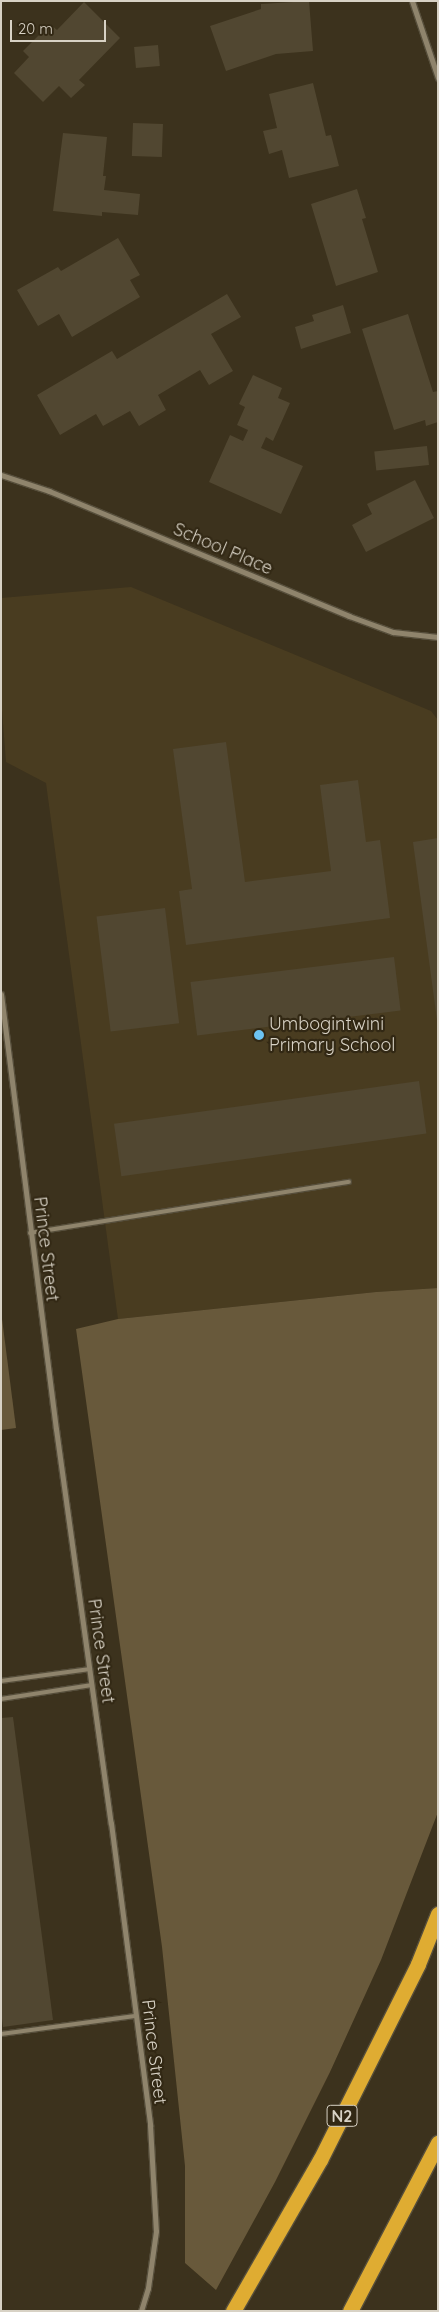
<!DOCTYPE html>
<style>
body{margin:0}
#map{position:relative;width:439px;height:2312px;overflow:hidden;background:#3c321d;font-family:Quicksand,sans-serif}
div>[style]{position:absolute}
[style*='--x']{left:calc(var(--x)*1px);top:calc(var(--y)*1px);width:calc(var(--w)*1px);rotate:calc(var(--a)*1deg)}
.built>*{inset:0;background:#493c20}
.green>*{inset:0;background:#68593b}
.building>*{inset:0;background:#514731;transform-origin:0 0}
.roads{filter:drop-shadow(1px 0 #564e3b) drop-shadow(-1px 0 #564e3b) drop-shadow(0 1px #564e3b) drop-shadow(0 -1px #564e3b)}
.service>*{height:4px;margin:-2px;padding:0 2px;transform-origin:2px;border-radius:2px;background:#8f846c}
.minor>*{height:5px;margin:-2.5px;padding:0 2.5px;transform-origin:2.5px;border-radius:2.5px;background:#8f846c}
.motorway>*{height:15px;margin:-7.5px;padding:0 7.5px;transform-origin:7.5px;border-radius:7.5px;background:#dfac32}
.dots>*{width:14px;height:14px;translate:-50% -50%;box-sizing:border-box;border:2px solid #322814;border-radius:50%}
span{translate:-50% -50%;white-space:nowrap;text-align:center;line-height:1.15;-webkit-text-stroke:4.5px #322814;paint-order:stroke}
.shield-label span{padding:1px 4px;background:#322814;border:1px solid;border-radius:4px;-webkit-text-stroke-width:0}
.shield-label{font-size:16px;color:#d8d2c5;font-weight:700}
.street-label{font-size:18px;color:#d8d2c5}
.poi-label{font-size:18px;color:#d8d2c5}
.left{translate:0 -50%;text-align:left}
.frame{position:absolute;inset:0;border:2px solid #d8d2c5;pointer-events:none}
.scale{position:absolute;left:10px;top:20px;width:96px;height:22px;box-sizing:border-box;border:2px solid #d8d2c5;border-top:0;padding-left:6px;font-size:15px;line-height:18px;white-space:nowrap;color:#d8d2c5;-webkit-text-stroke:4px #322814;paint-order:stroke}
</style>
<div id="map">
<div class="built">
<i style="clip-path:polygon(131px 587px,431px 711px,438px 720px,438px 1288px,376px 1292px,118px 1319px,46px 783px,6px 762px,1px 697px,1px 598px)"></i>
</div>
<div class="green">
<i style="clip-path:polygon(438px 1288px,438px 1812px,381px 1960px,330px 2072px,275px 2182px,216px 2290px,185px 2263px,185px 2166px,162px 1947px,76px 1329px,118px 1319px,376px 1292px)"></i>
<i style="clip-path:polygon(1px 1311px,16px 1428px,1px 1430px)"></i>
</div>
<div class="building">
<i style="clip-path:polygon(309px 1px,313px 51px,276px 54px,226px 71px,210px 26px,261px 9px,261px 4px)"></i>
<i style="clip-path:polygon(84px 2px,120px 38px,79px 80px,85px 85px,71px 98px,59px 86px,43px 102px,14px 73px,29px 57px,23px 51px,50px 24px,57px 30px)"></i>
<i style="left:158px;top:45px;width:21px;height:24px;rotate:85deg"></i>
<i style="clip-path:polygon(313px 83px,326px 136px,331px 135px,339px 166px,289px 178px,282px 150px,269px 154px,263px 131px,277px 128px,269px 94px)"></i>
<i style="left:133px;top:123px;width:30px;height:33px;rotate:2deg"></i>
<i style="clip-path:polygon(63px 133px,107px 137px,103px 176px,106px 176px,104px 190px,140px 194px,138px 215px,102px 212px,102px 216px,53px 211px)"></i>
<i style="clip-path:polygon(357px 189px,366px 218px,362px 219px,378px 272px,336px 286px,311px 204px)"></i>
<i style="clip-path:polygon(118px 238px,140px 275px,130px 280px,140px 297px,72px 337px,59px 314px,38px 326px,17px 290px,58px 267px,61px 271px)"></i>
<i style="clip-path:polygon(227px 294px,241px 317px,211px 334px,233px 371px,209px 385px,200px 370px,158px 395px,166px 410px,139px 426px,130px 411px,103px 426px,96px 414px,60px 435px,37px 395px,112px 351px,117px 359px)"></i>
<i style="clip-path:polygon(343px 305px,351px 333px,301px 349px,295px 327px,314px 321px,312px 315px)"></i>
<i style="clip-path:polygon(408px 314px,433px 392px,438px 391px,438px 422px,426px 426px,425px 420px,394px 430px,362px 329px)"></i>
<i style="clip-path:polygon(253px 375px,282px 388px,278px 398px,290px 403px,273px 441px,266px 437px,261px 448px,303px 466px,281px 514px,209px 482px,230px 435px,243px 441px,248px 430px,237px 425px,245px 407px,239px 404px)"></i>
<i style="left:427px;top:446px;width:19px;height:53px;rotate:84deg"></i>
<i style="clip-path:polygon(415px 480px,434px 518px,366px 552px,352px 525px,372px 514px,367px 504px)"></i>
<i style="clip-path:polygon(226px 742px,245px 882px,331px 871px,320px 785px,358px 780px,366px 842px,380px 840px,390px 918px,186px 945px,179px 891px,192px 889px,173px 749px)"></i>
<i style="clip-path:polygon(438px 838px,438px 1020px,437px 1020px,413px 842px)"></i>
<i style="left:165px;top:908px;width:116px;height:69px;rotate:83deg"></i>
<i style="left:394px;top:957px;width:54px;height:205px;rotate:83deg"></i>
<i style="left:419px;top:1081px;width:53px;height:308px;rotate:82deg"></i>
<i style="clip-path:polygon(13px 1717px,53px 2020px,3px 2027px,1px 2011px,1px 1718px)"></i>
</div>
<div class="roads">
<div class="service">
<i style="--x:30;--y:1233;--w:323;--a:-9.1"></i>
<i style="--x:1;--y:1681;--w:90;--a:-7.7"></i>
<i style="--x:1;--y:1699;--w:92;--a:-8.7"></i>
<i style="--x:1;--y:2034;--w:135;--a:-7.7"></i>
</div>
<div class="minor">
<i style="--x:412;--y:1;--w:81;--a:71.3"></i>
<i style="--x:1;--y:475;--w:51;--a:18.4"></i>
<i style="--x:49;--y:491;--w:325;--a:22.6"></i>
<i style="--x:349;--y:616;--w:47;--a:20"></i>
<i style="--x:393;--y:632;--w:45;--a:6.3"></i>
<i style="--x:1;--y:994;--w:438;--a:82.8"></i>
<i style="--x:56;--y:1429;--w:398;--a:82.1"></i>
<i style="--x:111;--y:1823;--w:305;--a:82.6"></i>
<i style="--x:150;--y:2125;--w:106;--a:86.8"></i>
<i style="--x:156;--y:2231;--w:58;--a:98"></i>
<i style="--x:148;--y:2288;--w:24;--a:107"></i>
</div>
<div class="motorway">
<i style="--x:233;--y:2311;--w:174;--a:-60.1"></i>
<i style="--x:320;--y:2160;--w:219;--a:-63.4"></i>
<i style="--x:418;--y:1964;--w:54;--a:-68.2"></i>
<i style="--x:350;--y:2311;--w:190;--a:-62.4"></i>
</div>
</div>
<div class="dots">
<i style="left:259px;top:1035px;background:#6cc3f2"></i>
</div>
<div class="shield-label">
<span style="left:342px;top:2116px">N2</span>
</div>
<div class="street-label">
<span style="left:223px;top:549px;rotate:23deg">School Place</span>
<span style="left:46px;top:1249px;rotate:83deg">Prince Street</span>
<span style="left:101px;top:1651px;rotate:82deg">Prince Street</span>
<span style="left:154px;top:2052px;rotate:83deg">Prince Street</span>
</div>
<div class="poi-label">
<span class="left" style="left:269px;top:1035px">Umbogintwini<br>Primary School</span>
</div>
<div class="frame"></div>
<div class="scale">20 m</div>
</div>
